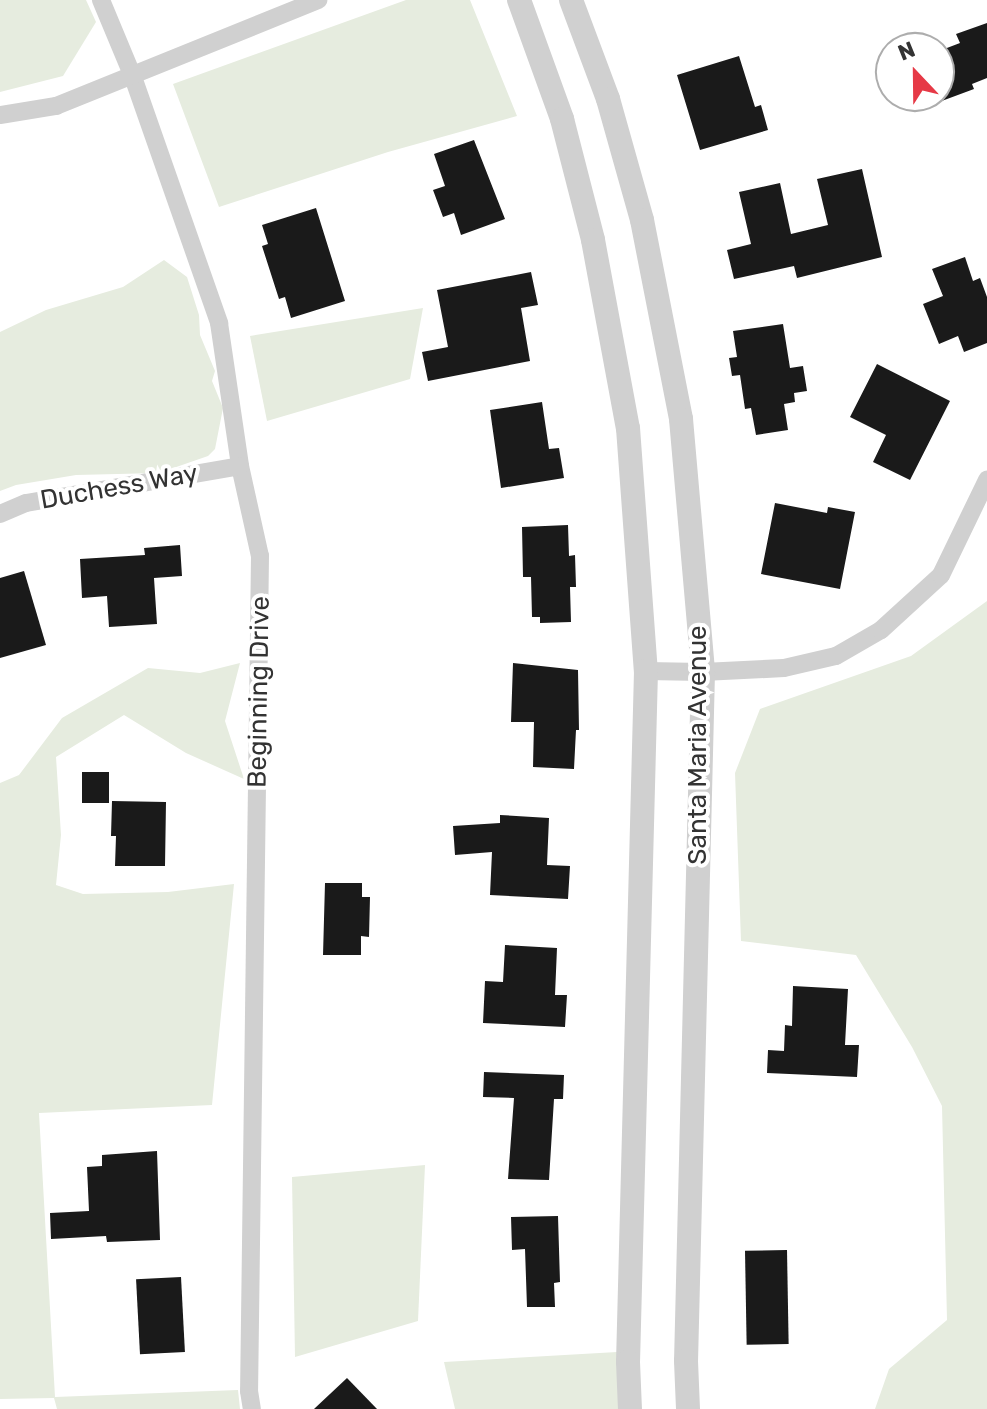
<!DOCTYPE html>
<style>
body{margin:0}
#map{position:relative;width:987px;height:1409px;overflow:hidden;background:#fff;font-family:Rubik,sans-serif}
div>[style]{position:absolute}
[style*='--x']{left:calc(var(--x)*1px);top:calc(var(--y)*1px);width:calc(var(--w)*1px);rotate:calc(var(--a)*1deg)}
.green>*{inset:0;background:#e6ecdf}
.building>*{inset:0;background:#1a1a1a;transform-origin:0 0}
.minor>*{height:18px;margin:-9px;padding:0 9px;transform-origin:9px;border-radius:9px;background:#d0d0d0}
.tertiary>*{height:24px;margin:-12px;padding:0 12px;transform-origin:12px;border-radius:12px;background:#d0d0d0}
span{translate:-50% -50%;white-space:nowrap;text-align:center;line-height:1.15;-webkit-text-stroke:8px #fff;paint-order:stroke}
.street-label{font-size:26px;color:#333}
.north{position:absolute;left:875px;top:32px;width:80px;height:80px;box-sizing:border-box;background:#fff;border:2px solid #adadad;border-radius:50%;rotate:338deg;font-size:22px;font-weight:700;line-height:32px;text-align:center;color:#333}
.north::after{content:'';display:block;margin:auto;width:28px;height:36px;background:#e63946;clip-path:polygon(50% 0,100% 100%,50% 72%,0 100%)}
</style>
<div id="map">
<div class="green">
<i style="clip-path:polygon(0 0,86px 0,96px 22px,63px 76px,0 92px)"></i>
<i style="clip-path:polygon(406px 0,470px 0,517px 116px,388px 152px,219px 207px,173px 84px)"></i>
<i style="clip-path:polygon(164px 260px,187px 277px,199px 315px,200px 335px,215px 371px,212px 381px,223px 408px,215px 449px,208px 456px,159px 473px,76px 475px,16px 485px,0 491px,0 332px,46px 310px,123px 287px)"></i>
<i style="clip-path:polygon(423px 308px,410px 379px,267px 421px,250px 336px)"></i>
<i style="clip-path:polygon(987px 601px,987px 1409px,875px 1409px,889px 1369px,947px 1320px,942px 1106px,912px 1047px,856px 955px,741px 941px,735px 773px,760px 709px,911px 656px)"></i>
<i style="clip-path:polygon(240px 663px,225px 721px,244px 779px,186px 753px,124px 715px,56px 757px,61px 835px,56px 885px,83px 894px,168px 892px,234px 884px,212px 1105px,39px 1113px,55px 1397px,238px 1390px,240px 1409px,57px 1409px,54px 1398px,0 1399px,0 783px,19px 775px,62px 718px,148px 668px,200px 673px)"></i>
<i style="clip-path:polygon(425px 1165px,418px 1321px,295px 1357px,292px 1177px)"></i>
<i style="clip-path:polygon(617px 1352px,620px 1409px,455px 1409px,444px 1362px)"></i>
</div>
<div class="building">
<i style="clip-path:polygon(987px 23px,987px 78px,972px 84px,974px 89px,939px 102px,939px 51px,960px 43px,956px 34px)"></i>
<i style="clip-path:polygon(739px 56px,755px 107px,761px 105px,768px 130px,700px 150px,677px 75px)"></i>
<i style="clip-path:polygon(474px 140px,505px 219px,461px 235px,454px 213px,443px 217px,433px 190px,445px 186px,434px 154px)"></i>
<i style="clip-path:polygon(862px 169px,882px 257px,797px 278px,794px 266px,734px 279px,727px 250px,751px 244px,739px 192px,780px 183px,791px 234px,828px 225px,817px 179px)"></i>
<i style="clip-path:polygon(316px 208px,345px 301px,291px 318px,285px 297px,279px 299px,262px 246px,268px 244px,262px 225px)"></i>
<i style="clip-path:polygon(965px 257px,973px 281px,980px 278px,987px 297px,987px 343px,964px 352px,958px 336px,939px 344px,923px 304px,943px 296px,932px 269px)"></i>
<i style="clip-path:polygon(531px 272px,538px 305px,521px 308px,530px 361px,428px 381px,422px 352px,448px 347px,437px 290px)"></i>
<i style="clip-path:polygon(783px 324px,790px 368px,803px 366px,807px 391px,794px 393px,795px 402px,784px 404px,788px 430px,756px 435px,751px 408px,745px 409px,740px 375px,732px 376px,729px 358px,737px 357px,733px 331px)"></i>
<i style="clip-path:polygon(877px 364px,950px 401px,910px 480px,873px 462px,886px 435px,850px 417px)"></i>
<i style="clip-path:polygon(542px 402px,549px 449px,559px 448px,564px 478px,501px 488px,490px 410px)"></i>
<i style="clip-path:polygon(775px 503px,827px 513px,828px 507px,855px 512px,840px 589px,761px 574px)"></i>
<i style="clip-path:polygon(568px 525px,569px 556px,575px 555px,576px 587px,570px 587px,571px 622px,540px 623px,540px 617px,532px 617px,531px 577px,523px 577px,522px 527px)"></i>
<i style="clip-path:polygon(180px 545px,182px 576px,154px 578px,157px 624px,109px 627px,107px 596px,82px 598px,80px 559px,145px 555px,144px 548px)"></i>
<i style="clip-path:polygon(24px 571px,46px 645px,0 658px,0 578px)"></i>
<i style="clip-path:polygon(513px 663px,578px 670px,579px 730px,576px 730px,574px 769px,533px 767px,534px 722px,511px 722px)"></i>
<i style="left:82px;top:772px;width:27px;height:31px"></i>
<i style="clip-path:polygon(112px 801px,166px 802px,165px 866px,115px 866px,116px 836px,111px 836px)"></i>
<i style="clip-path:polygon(500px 815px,549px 818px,547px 865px,570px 866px,568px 899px,490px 895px,492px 852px,455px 855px,453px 826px,500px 823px)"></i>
<i style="clip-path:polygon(325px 883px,362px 883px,362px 897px,370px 897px,369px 937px,361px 936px,361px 955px,323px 955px)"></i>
<i style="clip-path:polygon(505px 945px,557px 948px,555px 995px,567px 995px,565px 1027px,483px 1023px,485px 981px,503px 982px)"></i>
<i style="clip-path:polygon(793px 986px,848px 989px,845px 1045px,859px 1045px,857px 1077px,767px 1073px,768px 1050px,784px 1051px,785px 1025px,792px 1026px)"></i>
<i style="clip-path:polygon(484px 1072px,564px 1075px,563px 1099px,554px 1099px,549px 1180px,508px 1179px,514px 1098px,483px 1097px)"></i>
<i style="clip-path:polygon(157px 1151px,160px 1240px,107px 1242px,106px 1236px,51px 1239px,50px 1213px,89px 1211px,87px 1167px,102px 1166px,102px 1155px)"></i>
<i style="clip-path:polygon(558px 1216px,560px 1282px,554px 1283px,555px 1307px,527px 1307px,525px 1249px,512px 1250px,511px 1217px)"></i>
<i style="left:787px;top:1250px;width:94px;height:42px;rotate:89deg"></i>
<i style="left:181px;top:1277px;width:75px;height:45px;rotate:87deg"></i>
<i style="clip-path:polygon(347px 1378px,377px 1409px,314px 1409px)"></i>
</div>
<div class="minor">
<i style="--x:101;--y:0;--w:83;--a:67.4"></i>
<i style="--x:133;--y:77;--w:261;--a:70.7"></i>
<i style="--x:219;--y:323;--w:145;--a:81.6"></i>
<i style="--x:240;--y:466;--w:92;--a:77.5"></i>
<i style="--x:260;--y:556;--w:835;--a:90.75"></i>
<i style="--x:249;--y:1391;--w:18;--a:81"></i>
<i style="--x:0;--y:115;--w:57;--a:-9.1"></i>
<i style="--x:56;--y:106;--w:283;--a:-22"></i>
<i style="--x:0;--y:514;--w:28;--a:-23"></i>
<i style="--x:26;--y:503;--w:217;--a:-9.8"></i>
<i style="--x:646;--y:671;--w:57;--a:1"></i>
<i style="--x:703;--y:672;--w:81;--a:-2.8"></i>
<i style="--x:784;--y:668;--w:53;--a:-13"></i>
<i style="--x:836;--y:656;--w:52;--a:-30"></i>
<i style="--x:881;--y:630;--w:81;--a:-42.5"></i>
<i style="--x:941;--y:575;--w:106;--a:-64.2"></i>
</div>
<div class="tertiary">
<i style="--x:519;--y:0;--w:127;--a:70.1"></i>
<i style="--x:562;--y:119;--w:125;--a:75.6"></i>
<i style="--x:593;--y:240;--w:191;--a:79.5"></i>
<i style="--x:628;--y:428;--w:244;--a:85.8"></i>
<i style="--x:646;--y:671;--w:691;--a:91.49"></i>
<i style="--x:628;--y:1362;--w:47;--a:87.6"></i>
<i style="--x:571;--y:0;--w:106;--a:69.5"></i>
<i style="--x:608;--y:99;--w:126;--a:74.3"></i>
<i style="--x:642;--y:220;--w:203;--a:78.9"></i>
<i style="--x:681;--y:419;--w:254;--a:85"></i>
<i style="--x:703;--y:672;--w:689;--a:91.41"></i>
<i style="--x:686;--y:1361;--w:48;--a:87.6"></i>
</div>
<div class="street-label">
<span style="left:119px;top:487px;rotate:-10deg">Duchess Way</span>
<span style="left:259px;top:692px;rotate:-89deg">Beginning Drive</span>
<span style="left:698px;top:745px;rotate:-90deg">Santa Maria Avenue</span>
</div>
<div class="north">N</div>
</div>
